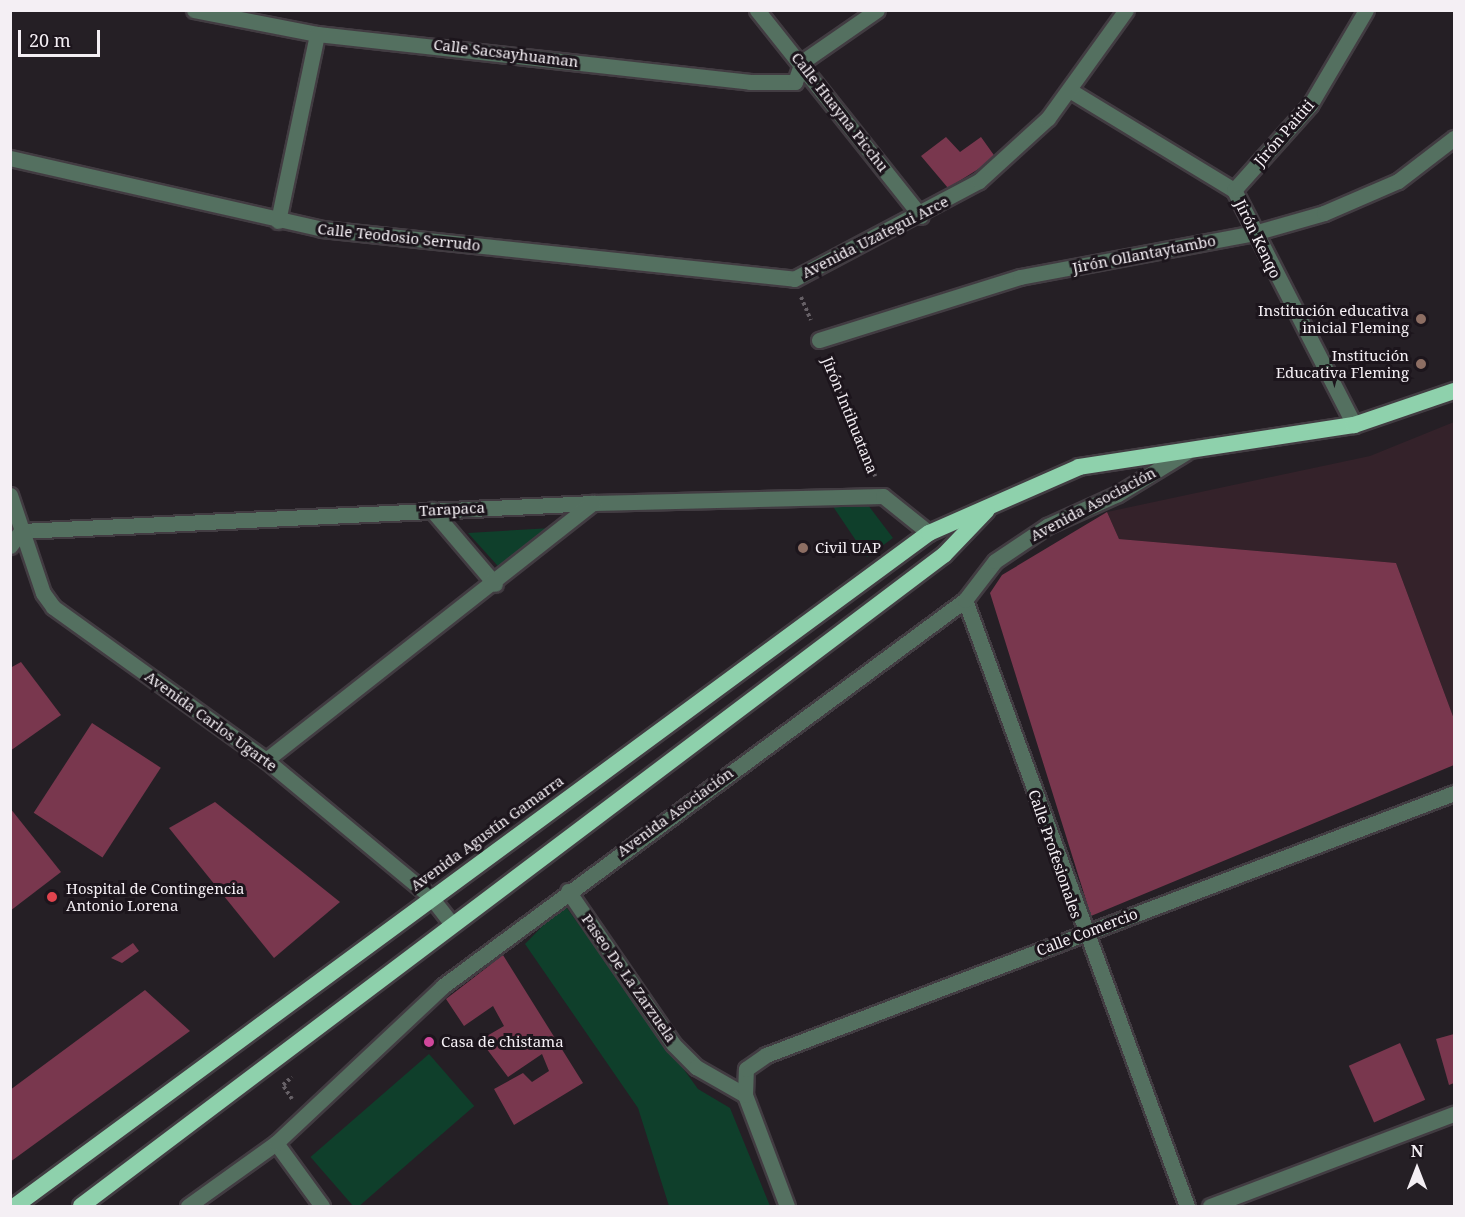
<!DOCTYPE html>
<meta charset="utf-8">
<style>
body{margin:0}
#map{position:relative;width:1465px;height:1217px;overflow:hidden;background:#251f25;font-family:"Noto Serif",serif}
div>[style]{position:absolute}
[style*='--x']{left:calc(var(--x)*1px);top:calc(var(--y)*1px);width:calc(var(--w)*1px);rotate:calc(var(--a)*1deg)}
.industrial>*{inset:0;background:#34222a}
.green>*{inset:0;background:#0f3f2b;transform-origin:0 0}
.building>*{inset:0;background:#79374e;transform-origin:0 0}
.path>*{height:4px;margin-top:-2px;transform-origin:0;background:repeating-linear-gradient(90deg,#666066 0 3px,transparent 0 6px)}
.roads{filter:drop-shadow(2px 0 #423c42) drop-shadow(-2px 0 #423c42) drop-shadow(0 2px #423c42) drop-shadow(0 -2px #423c42)}
.minor>*{height:15px;margin:-7.5px;padding:0 7.5px;transform-origin:7.5px;border-radius:7.5px;background:#547060}
.tertiary>*{height:15px;margin:-7.5px;padding:0 7.5px;transform-origin:7.5px;border-radius:7.5px;background:#547060}
.trunk>*{height:16px;margin:-8px;padding:0 8px;transform-origin:8px;border-radius:8px;background:#8ed1ac}
.dots>*{width:16px;height:16px;translate:-50% -50%;box-sizing:border-box;border:3px solid #1c151c;border-radius:50%}
span{translate:-50% -50%;white-space:nowrap;text-align:center;line-height:1.15;-webkit-text-stroke:6px #1c151c;paint-order:stroke}
.street-label{font-size:15px;color:#f4eff4}
.poi-label{font-size:15px;color:#f4eff4}
.right{translate:-100% -50%;text-align:right}
.left{translate:0 -50%;text-align:left}
.frame{position:absolute;inset:0;border:12px solid #f4eff4;pointer-events:none}
.north{position:absolute;left:1387px;top:1139px;width:60px;height:60px;-webkit-text-stroke:4px #1c151c;paint-order:stroke;rotate:0deg;font-size:16px;font-weight:700;line-height:24px;text-align:center;color:#f4eff4}
.north::after{content:'';display:block;margin:auto;width:21px;height:27px;background:#f4eff4;clip-path:polygon(50% 0,100% 100%,50% 72%,0 100%)}
.scale{position:absolute;left:18px;top:30px;width:82px;height:27px;box-sizing:border-box;border:3px solid #f4eff4;border-top:0;padding-left:8px;font-size:18px;line-height:21px;white-space:nowrap;color:#f4eff4;-webkit-text-stroke:4px #1c151c;paint-order:stroke}
</style>
<div id="map">
<div class="industrial">
<i style="clip-path:polygon(1454px 422px,1454px 719px,1396px 563px,1119px 539px,1107px 512px,1370px 456px)"></i>
</div>
<div class="green">
<i style="clip-path:polygon(832px 505px,868px 505px,893px 538px,867px 557px)"></i>
<i style="clip-path:polygon(552px 528px,506px 575px,468px 533px)"></i>
<i style="clip-path:polygon(564px 904px,698px 1089px,730px 1108px,770px 1206px,669px 1206px,638px 1108px,525px 944px)"></i>
<i style="left:429px;top:1054px;width:69px;height:157px;rotate:49deg"></i>
</div>
<div class="building">
<i style="clip-path:polygon(946px 137px,960px 152px,981px 137px,996px 158px,948px 188px,921px 156px)"></i>
<i style="clip-path:polygon(1107px 512px,1119px 539px,1396px 563px,1454px 719px,1454px 765px,1091px 916px,990px 593px,1002px 575px)"></i>
<i style="clip-path:polygon(21px 662px,61px 715px,10px 751px,10px 668px)"></i>
<i style="left:92px;top:723px;width:82px;height:107px;rotate:33deg"></i>
<i style="clip-path:polygon(215px 802px,340px 902px,274px 958px,169px 828px)"></i>
<i style="clip-path:polygon(10px 808px,61px 872px,10px 911px)"></i>
<i style="clip-path:polygon(133px 943px,139px 951px,122px 963px,111px 958px)"></i>
<i style="clip-path:polygon(503px 955px,583px 1083px,514px 1125px,494px 1089px,523px 1073px,532px 1082px,549px 1071px,542px 1054px,508px 1077px,480px 1040px,504px 1026px,493px 1006px,464px 1026px,446px 999px)"></i>
<i style="clip-path:polygon(145px 990px,190px 1031px,10px 1162px,10px 1090px)"></i>
<i style="clip-path:polygon(1454px 1034px,1454px 1083px,1449px 1085px,1436px 1039px)"></i>
<i style="left:1400px;top:1043px;width:62px;height:56px;rotate:66deg"></i>
</div>
<div class="path">
<i style="--x:801;--y:297;--w:25;--a:67"></i>
<i style="--x:826;--y:358;--w:128;--a:67.4"></i>
<i style="--x:292;--y:1099;--w:17;--a:-123"></i>
<i style="--x:283;--y:1085;--w:12;--a:-42"></i>
</div>
<div class="roads">
<div class="minor">
<i style="--x:194;--y:10;--w:125;--a:11"></i>
<i style="--x:317;--y:34;--w:436;--a:6.3"></i>
<i style="--x:750;--y:82;--w:45;--a:0"></i>
<i style="--x:795;--y:82;--w:21;--a:-71"></i>
<i style="--x:757;--y:10;--w:263;--a:51.5"></i>
<i style="--x:802;--y:62;--w:91;--a:-34.7"></i>
<i style="--x:1071;--y:91;--w:191;--a:31.3"></i>
<i style="--x:1234;--y:190;--w:264;--a:62.9"></i>
<i style="--x:10;--y:158;--w:320;--a:12.8"></i>
<i style="--x:322;--y:229;--w:475;--a:6"></i>
<i style="--x:794;--y:279;--w:209;--a:-27.9"></i>
<i style="--x:979;--y:181;--w:93;--a:-42.4"></i>
<i style="--x:1048;--y:118;--w:133;--a:-54.2"></i>
<i style="--x:1234;--y:190;--w:114;--a:-48.2"></i>
<i style="--x:1310;--y:105;--w:110;--a:-59.5"></i>
<i style="--x:278;--y:221;--w:191;--a:-78.2"></i>
<i style="--x:819;--y:340;--w:211;--a:-17.4"></i>
<i style="--x:1020;--y:277;--w:238;--a:-10.6"></i>
<i style="--x:1254;--y:233;--w:73;--a:-15.9"></i>
<i style="--x:1324;--y:213;--w:81;--a:-23.4"></i>
<i style="--x:1398;--y:181;--w:71;--a:-37.5"></i>
<i style="--x:432;--y:510;--w:97;--a:49.6"></i>
<i style="--x:10;--y:546;--w:19;--a:-54"></i>
<i style="--x:21;--y:531;--w:573;--a:-2.8"></i>
<i style="--x:593;--y:503;--w:290;--a:-1.4"></i>
<i style="--x:883;--y:496;--w:59;--a:38.8"></i>
<i style="--x:965;--y:600;--w:645;--a:69.88"></i>
<i style="--x:266;--y:760;--w:416;--a:-38.2"></i>
<i style="--x:568;--y:891;--w:186;--a:55.5"></i>
<i style="--x:673;--y:1044;--w:33;--a:45"></i>
<i style="--x:696;--y:1067;--w:56;--a:29.7"></i>
<i style="--x:745;--y:1095;--w:119;--a:69.3"></i>
<i style="--x:745;--y:1095;--w:26;--a:-88"></i>
<i style="--x:746;--y:1069;--w:24;--a:-35"></i>
<i style="--x:766;--y:1055;--w:736;--a:-20.85"></i>
<i style="--x:276;--y:1143;--w:78;--a:53.9"></i>
<i style="--x:188;--y:1206;--w:108;--a:-35.6"></i>
<i style="--x:276;--y:1143;--w:229;--a:-43.2"></i>
<i style="--x:443;--y:986;--w:649;--a:-36.48"></i>
<i style="--x:965;--y:600;--w:49;--a:-52.4"></i>
<i style="--x:995;--y:561;--w:63;--a:-33.9"></i>
<i style="--x:1047;--y:526;--w:78;--a:-24.3"></i>
<i style="--x:1118;--y:494;--w:79;--a:-31.5"></i>
<i style="--x:1210;--y:1206;--w:261;--a:-20.7"></i>
</div>
<div class="tertiary">
<i style="--x:10;--y:495;--w:103;--a:71.4"></i>
<i style="--x:43;--y:593;--w:17;--a:54"></i>
<i style="--x:53;--y:607;--w:262;--a:35.7"></i>
<i style="--x:266;--y:760;--w:213;--a:39.7"></i>
<i style="--x:430;--y:896;--w:36;--a:52"></i>
</div>
<div class="trunk">
<i style="--x:15;--y:1206;--w:1135;--a:-36.37"></i>
<i style="--x:929;--y:533;--w:164;--a:-23.7"></i>
<i style="--x:1079;--y:467;--w:278;--a:-8.7"></i>
<i style="--x:1354;--y:425;--w:106;--a:-18.8"></i>
<i style="--x:81;--y:1206;--w:1081;--a:-37.03"></i>
<i style="--x:944;--y:555;--w:62;--a:-46.3"></i>
</div>
</div>
<div class="dots">
<i style="left:1421px;top:319px;background:#8d6e63"></i>
<i style="left:1421px;top:364px;background:#8d6e63"></i>
<i style="left:803px;top:548px;background:#8d6e63"></i>
<i style="left:52px;top:897px;background:#e0444e"></i>
<i style="left:429px;top:1042px;background:#d1479c"></i>
</div>
<div class="street-label">
<span style="left:506px;top:53px;rotate:7deg">Calle Sacsayhuaman</span>
<span style="left:840px;top:112px;rotate:52deg">Calle Huayna Picchu</span>
<span style="left:1284px;top:133px;rotate:-49deg">Jirón Paititi</span>
<span style="left:399px;top:237px;rotate:6deg">Calle Teodosio Serrudo</span>
<span style="left:875px;top:237px;rotate:-27deg">Avenida Uzategui Arce</span>
<span style="left:1258px;top:239px;rotate:64deg">Jirón Kenqo</span>
<span style="left:1144px;top:254px;rotate:-11deg">Jirón Ollantaytambo</span>
<span style="left:850px;top:415px;rotate:68deg">Jirón Intihuatana</span>
<span style="left:1093px;top:504px;rotate:-28deg">Avenida Asociación</span>
<span style="left:452px;top:509px;rotate:-3deg">Tarapaca</span>
<span style="left:211px;top:721px;rotate:36deg">Avenida Carlos Ugarte</span>
<span style="left:675px;top:812px;rotate:-36deg">Avenida Asociación</span>
<span style="left:487px;top:833px;rotate:-36deg">Avenida Agustín Gamarra</span>
<span style="left:1055px;top:854px;rotate:71deg">Calle Profesionales</span>
<span style="left:1087px;top:932px;rotate:-21deg">Calle Comercio</span>
<span style="left:629px;top:978px;rotate:55deg">Paseo De La Zarzuela</span>
</div>
<div class="poi-label">
<span class="right" style="left:1409px;top:319px">Institución educativa<br>inicial Fleming</span>
<span class="right" style="left:1409px;top:364px">Institución<br>Educativa Fleming</span>
<span class="left" style="left:815px;top:548px">Civil UAP</span>
<span class="left" style="left:66px;top:897px">Hospital de Contingencia<br>Antonio Lorena</span>
<span class="left" style="left:441px;top:1042px">Casa de chistama</span>
</div>
<div class="frame"></div>
<div class="north">N</div>
<div class="scale">20 m</div>
</div>
